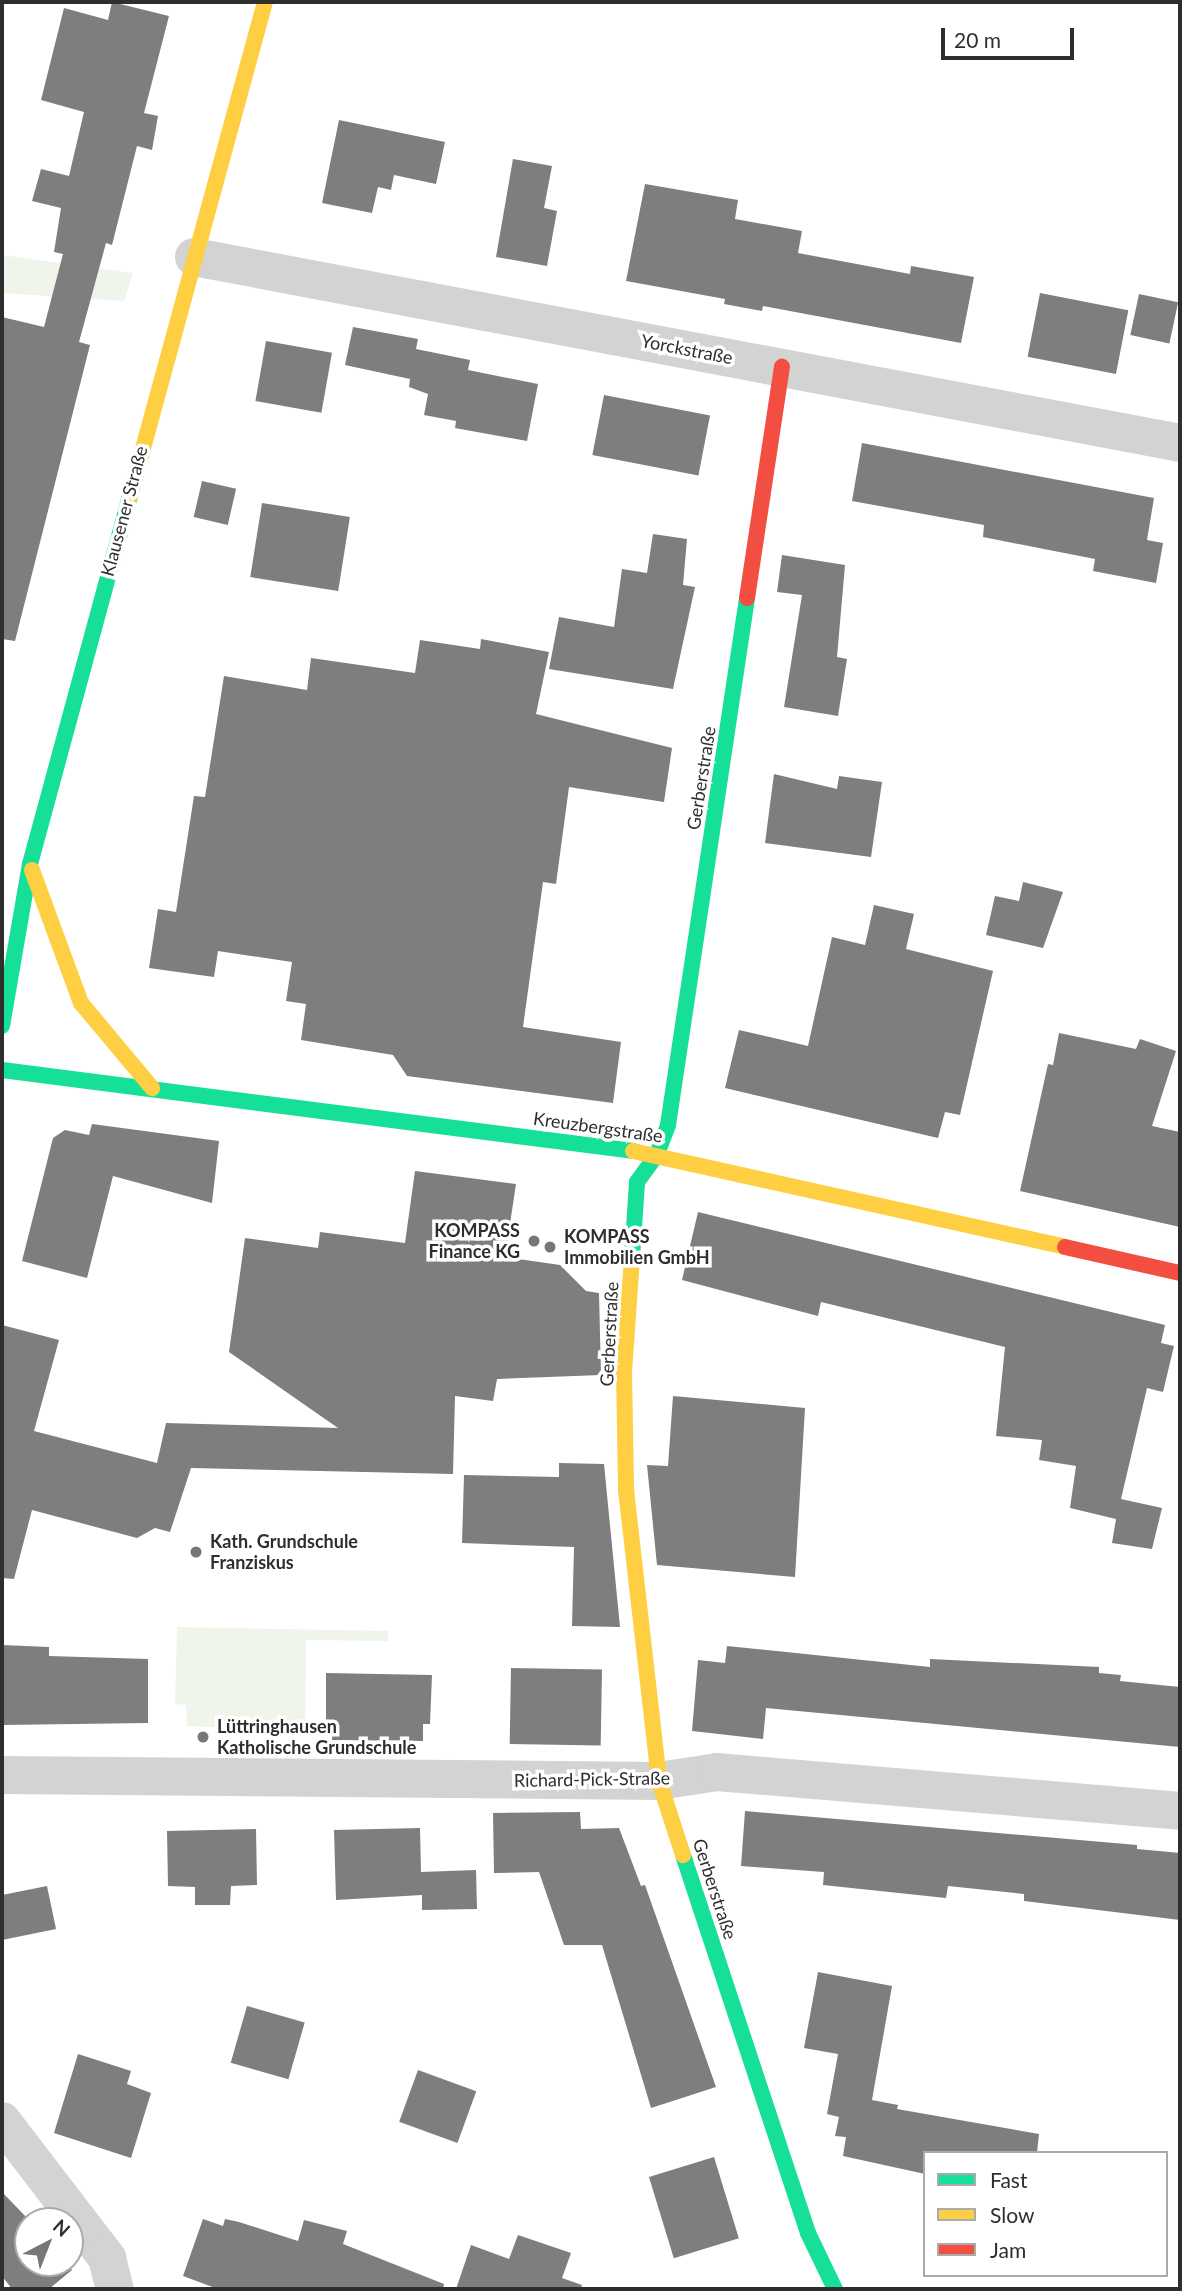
<!DOCTYPE html>
<meta charset="utf-8">
<style>
body{margin:0}
#map{position:relative;width:1182px;height:2291px;overflow:hidden;background:#fff;font-family:Lato,sans-serif}
div>[style]{position:absolute}
[style*='--x']{left:calc(var(--x)*1px);top:calc(var(--y)*1px);width:calc(var(--w)*1px);rotate:calc(var(--a)*1deg)}
.green>*{inset:0;background:#f0f5eb}
.building>*{inset:0;background:#7e7e7e;transform-origin:0 0}
.street>*{height:38px;margin:-19px;padding:0 19px;transform-origin:19px;border-radius:19px;background:#d3d3d3}
.fast>*{height:16px;margin:-8px;padding:0 8px;transform-origin:8px;border-radius:8px;background:#16e098}
.slow>*{height:16px;margin:-8px;padding:0 8px;transform-origin:8px;border-radius:8px;background:#ffcf43}
.jam>*{height:16px;margin:-8px;padding:0 8px;transform-origin:8px;border-radius:8px;background:#f24e42}
.dots>*{width:19px;height:19px;translate:-50% -50%;box-sizing:border-box;border:4px solid #fff;border-radius:50%}
span{translate:-50% -50%;white-space:nowrap;text-align:center;line-height:1.15;-webkit-text-stroke:7px #fff;paint-order:stroke}
.street-label{font-size:18px;color:#2e2e2e}
.poi-label{font-size:18px;color:#2e2e2e;font-weight:700}
.right{translate:-100% -50%;text-align:right}
.left{translate:0 -50%;text-align:left}
.frame{position:absolute;inset:0;border:4px solid #2e2e2e;pointer-events:none}
.legend{position:absolute;left:923px;top:2151px;width:245px;height:126px;box-sizing:border-box;background:#fff;border:2px solid #ababab;margin:0;padding:9px 12px;list-style:none;font-size:21px;color:#2e2e2e}
.legend li{display:flex;align-items:center;gap:14px;height:35px}
.legend b{width:35px;border:2px solid #ababab}
.north{position:absolute;left:14px;top:2207px;width:70px;height:70px;box-sizing:border-box;background:#fff;border:2px solid #ababab;border-radius:50%;rotate:42deg;font-size:19px;font-weight:700;line-height:28px;text-align:center;color:#2e2e2e}
.north::after{content:'';display:block;margin:auto;width:24px;height:32px;background:#777;clip-path:polygon(50% 0,100% 100%,50% 72%,0 100%)}
.scale{position:absolute;left:941px;top:28px;width:133px;height:32px;box-sizing:border-box;border:4px solid #2e2e2e;border-top:0;padding-left:9px;font-size:21px;line-height:24px;white-space:nowrap;color:#2e2e2e;-webkit-text-stroke:5px #fff;paint-order:stroke}
</style>
<div id="map">
<div class="green">
<i style="clip-path:polygon(2px 255px,133px 273px,124px 301px,2px 293px)"></i>
<i style="clip-path:polygon(177px 1627px,388px 1631px,388px 1641px,306px 1640px,305px 1731px,187px 1726px,186px 1705px,175px 1704px)"></i>
</div>
<div class="building">
<i style="clip-path:polygon(112px 2px,169px 16px,144px 113px,158px 116px,152px 150px,137px 146px,112px 245px,106px 243px,79px 342px,90px 345px,15px 641px,2px 639px,2px 317px,44px 327px,63px 254px,54px 252px,61px 208px,32px 201px,41px 169px,69px 176px,84px 112px,41px 100px,64px 8px,108px 20px)"></i>
<i style="clip-path:polygon(339px 120px,445px 142px,436px 184px,394px 175px,391px 190px,378px 187px,372px 213px,322px 203px)"></i>
<i style="clip-path:polygon(513px 159px,552px 166px,544px 208px,557px 211px,547px 266px,496px 257px)"></i>
<i style="clip-path:polygon(645px 184px,738px 200px,735px 219px,802px 231px,798px 253px,910px 274px,911px 266px,974px 277px,961px 343px,763px 306px,762px 311px,724px 304px,725px 299px,626px 281px)"></i>
<i style="left:1040px;top:293px;width:90px;height:65px;rotate:11deg"></i>
<i style="left:1139px;top:294px;width:40px;height:42px;rotate:12deg"></i>
<i style="clip-path:polygon(353px 327px,418px 339px,416px 349px,470px 360px,468px 370px,538px 384px,527px 441px,455px 428px,456px 421px,424px 415px,428px 394px,409px 387px,410px 379px,345px 365px)"></i>
<i style="left:266px;top:341px;width:67px;height:61px;rotate:10deg"></i>
<i style="left:604px;top:395px;width:108px;height:61px;rotate:11deg"></i>
<i style="clip-path:polygon(862px 443px,1154px 498px,1147px 540px,1163px 543px,1156px 583px,1093px 571px,1095px 559px,983px 537px,984px 525px,852px 501px)"></i>
<i style="left:202px;top:481px;width:35px;height:37px;rotate:13deg"></i>
<i style="left:262px;top:503px;width:89px;height:75px;rotate:9deg"></i>
<i style="clip-path:polygon(653px 534px,687px 539px,683px 585px,695px 587px,673px 689px,549px 669px,559px 617px,614px 627px,622px 569px,647px 573px)"></i>
<i style="clip-path:polygon(782px 555px,845px 565px,837px 657px,847px 659px,838px 716px,784px 707px,802px 595px,777px 592px)"></i>
<i style="clip-path:polygon(481px 639px,549px 652px,536px 714px,672px 748px,664px 802px,569px 787px,556px 884px,543px 882px,523px 1027px,621px 1042px,613px 1103px,407px 1076px,393px 1055px,301px 1040px,306px 1004px,286px 1001px,292px 962px,218px 951px,214px 977px,149px 968px,158px 909px,176px 912px,194px 796px,205px 797px,224px 676px,307px 690px,311px 658px,415px 673px,420px 640px,480px 649px)"></i>
<i style="clip-path:polygon(774px 774px,837px 789px,839px 776px,882px 782px,871px 857px,765px 843px)"></i>
<i style="clip-path:polygon(1023px 882px,1063px 892px,1043px 948px,986px 935px,995px 896px,1019px 901px)"></i>
<i style="clip-path:polygon(874px 905px,914px 914px,906px 949px,993px 971px,960px 1115px,945px 1112px,938px 1138px,725px 1088px,739px 1030px,808px 1046px,832px 937px,865px 945px)"></i>
<i style="clip-path:polygon(1059px 1033px,1136px 1049px,1140px 1039px,1176px 1051px,1152px 1126px,1180px 1132px,1180px 1227px,1020px 1191px,1048px 1064px,1053px 1065px)"></i>
<i style="clip-path:polygon(92px 1124px,219px 1141px,212px 1203px,113px 1176px,87px 1278px,22px 1261px,53px 1138px,65px 1130px,89px 1135px)"></i>
<i style="clip-path:polygon(415px 1171px,516px 1184px,505px 1257px,560px 1265px,586px 1291px,599px 1293px,601px 1375px,497px 1379px,493px 1401px,455px 1396px,453px 1474px,191px 1468px,170px 1532px,155px 1528px,137px 1538px,32px 1510px,14px 1579px,2px 1578px,2px 1325px,59px 1340px,34px 1431px,157px 1463px,166px 1423px,338px 1428px,229px 1352px,245px 1238px,318px 1248px,320px 1232px,405px 1243px)"></i>
<i style="clip-path:polygon(698px 1212px,1165px 1325px,1161px 1343px,1174px 1346px,1163px 1392px,1147px 1388px,1121px 1499px,1162px 1508px,1152px 1549px,1112px 1543px,1116px 1519px,1070px 1508px,1076px 1466px,1039px 1460px,1042px 1440px,996px 1436px,1005px 1347px,821px 1302px,818px 1316px,682px 1280px)"></i>
<i style="clip-path:polygon(673px 1396px,805px 1408px,795px 1577px,657px 1565px,647px 1465px,668px 1466px)"></i>
<i style="clip-path:polygon(559px 1463px,604px 1464px,620px 1627px,572px 1626px,574px 1547px,462px 1543px,464px 1475px,559px 1477px)"></i>
<i style="clip-path:polygon(2px 1645px,49px 1647px,49px 1656px,148px 1659px,148px 1723px,2px 1725px)"></i>
<i style="clip-path:polygon(727px 1646px,930px 1667px,930px 1659px,1099px 1667px,1099px 1673px,1121px 1675px,1120px 1681px,1180px 1687px,1180px 1747px,766px 1708px,763px 1739px,692px 1731px,698px 1660px,725px 1663px)"></i>
<i style="left:511px;top:1668px;width:91px;height:76px;rotate:1deg"></i>
<i style="clip-path:polygon(326px 1673px,432px 1675px,430px 1724px,423px 1724px,423px 1741px,332px 1740px,333px 1722px,326px 1721px)"></i>
<i style="clip-path:polygon(745px 1811px,1137px 1845px,1137px 1849px,1180px 1853px,1180px 1920px,1024px 1901px,1024px 1894px,948px 1886px,946px 1898px,823px 1885px,824px 1872px,741px 1866px)"></i>
<i style="clip-path:polygon(580px 1812px,581px 1829px,619px 1828px,641px 1886px,645px 1885px,716px 2087px,651px 2108px,602px 1945px,564px 1945px,539px 1872px,494px 1873px,493px 1813px)"></i>
<i style="clip-path:polygon(420px 1828px,421px 1872px,476px 1870px,477px 1909px,422px 1910px,422px 1895px,336px 1900px,334px 1830px)"></i>
<i style="clip-path:polygon(256px 1829px,257px 1885px,231px 1886px,230px 1905px,195px 1905px,195px 1887px,168px 1886px,167px 1831px)"></i>
<i style="clip-path:polygon(47px 1886px,56px 1929px,2px 1940px,2px 1895px)"></i>
<i style="clip-path:polygon(818px 1972px,892px 1986px,872px 2100px,898px 2105px,897px 2109px,1039px 2134px,1037px 2153px,925px 2153px,925px 2174px,843px 2156px,846px 2137px,835px 2136px,839px 2117px,827px 2114px,838px 2054px,804px 2048px)"></i>
<i style="left:247px;top:2006px;width:60px;height:59px;rotate:16deg"></i>
<i style="clip-path:polygon(78px 2054px,131px 2071px,127px 2084px,151px 2093px,131px 2158px,54px 2133px)"></i>
<i style="left:418px;top:2070px;width:62px;height:55px;rotate:20deg"></i>
<i style="left:714px;top:2157px;width:85px;height:68px;rotate:73deg"></i>
<i style="clip-path:polygon(2px 2192px,30px 2221px,28px 2263px,66px 2263px,72px 2270px,49px 2289px,12px 2289px,2px 2276px)"></i>
<i style="clip-path:polygon(203px 2219px,223px 2226px,225px 2219px,239px 2222px,298px 2241px,304px 2220px,347px 2231px,343px 2244px,444px 2284px,443px 2289px,218px 2289px,183px 2276px)"></i>
<i style="clip-path:polygon(518px 2235px,571px 2253px,562px 2278px,582px 2285px,581px 2289px,456px 2289px,471px 2245px,509px 2259px)"></i>
</div>
<div class="street">
<i style="--x:194;--y:257;--w:1003;--a:10.68"></i>
<i style="--x:2;--y:1775;--w:657;--a:0.52"></i>
<i style="--x:659;--y:1781;--w:59;--a:-8.8"></i>
<i style="--x:717;--y:1772;--w:465;--a:4.8"></i>
<i style="--x:2;--y:2121;--w:173;--a:52.5"></i>
<i style="--x:107;--y:2258;--w:32;--a:76"></i>
</div>
<div class="fast">
<i style="--x:2;--y:1026;--w:164;--a:-80.2"></i>
<i style="--x:30;--y:864;--w:381;--a:-74.8"></i>
<i style="--x:2;--y:1070;--w:636;--a:7.31"></i>
<i style="--x:632;--y:1258;--w:76;--a:-86.2"></i>
<i style="--x:637;--y:1182;--w:34;--a:-54"></i>
<i style="--x:657;--y:1154;--w:31;--a:-69"></i>
<i style="--x:668;--y:1125;--w:533;--a:-81.47"></i>
<i style="--x:683;--y:1855;--w:398;--a:71.7"></i>
<i style="--x:808;--y:2233;--w:62;--a:64.3"></i>
</div>
<div class="slow">
<i style="--x:130;--y:496;--w:512;--a:-74.72"></i>
<i style="--x:32;--y:870;--w:142;--a:69.8"></i>
<i style="--x:81;--y:1003;--w:111;--a:50.1"></i>
<i style="--x:633;--y:1151;--w:443;--a:12.5"></i>
<i style="--x:632;--y:1258;--w:113;--a:94"></i>
<i style="--x:624;--y:1371;--w:119;--a:89"></i>
<i style="--x:626;--y:1490;--w:293;--a:83.5"></i>
<i style="--x:659;--y:1781;--w:78;--a:72"></i>
</div>
<div class="jam">
<i style="--x:747;--y:598;--w:234;--a:-81.4"></i>
<i style="--x:1065;--y:1247;--w:118;--a:12.7"></i>
</div>
<div class="dots">
<i style="left:534px;top:1241px;background:#777"></i>
<i style="left:550px;top:1247px;background:#777"></i>
<i style="left:196px;top:1552px;background:#777"></i>
<i style="left:203px;top:1737px;background:#777"></i>
</div>
<div class="street-label">
<span style="left:687px;top:349px;rotate:11deg">Yorckstraße</span>
<span style="left:124px;top:511px;rotate:-75deg">Klausener Straße</span>
<span style="left:701px;top:778px;rotate:-81deg">Gerberstraße</span>
<span style="left:598px;top:1127px;rotate:8deg">Kreuzbergstraße</span>
<span style="left:609px;top:1334px;rotate:-87deg">Gerberstraße</span>
<span style="left:592px;top:1779px;rotate:-1deg">Richard-Pick-Straße</span>
<span style="left:715px;top:1889px;rotate:72deg">Gerberstraße</span>
</div>
<div class="poi-label">
<span class="right" style="left:520px;top:1241px">KOMPASS<br>Finance KG</span>
<span class="left" style="left:564px;top:1247px">KOMPASS<br>Immobilien GmbH</span>
<span class="left" style="left:210px;top:1552px">Kath. Grundschule<br>Franziskus</span>
<span class="left" style="left:217px;top:1737px">Lüttringhausen<br>Katholische Grundschule</span>
</div>
<div class="frame"></div>
<ul class="legend">
<li><b style="height:9px;background:#16e098"></b>Fast</li>
<li><b style="height:9px;background:#ffcf43"></b>Slow</li>
<li><b style="height:9px;background:#f24e42"></b>Jam</li>
</ul>
<div class="north">N</div>
<div class="scale">20 m</div>
</div>
